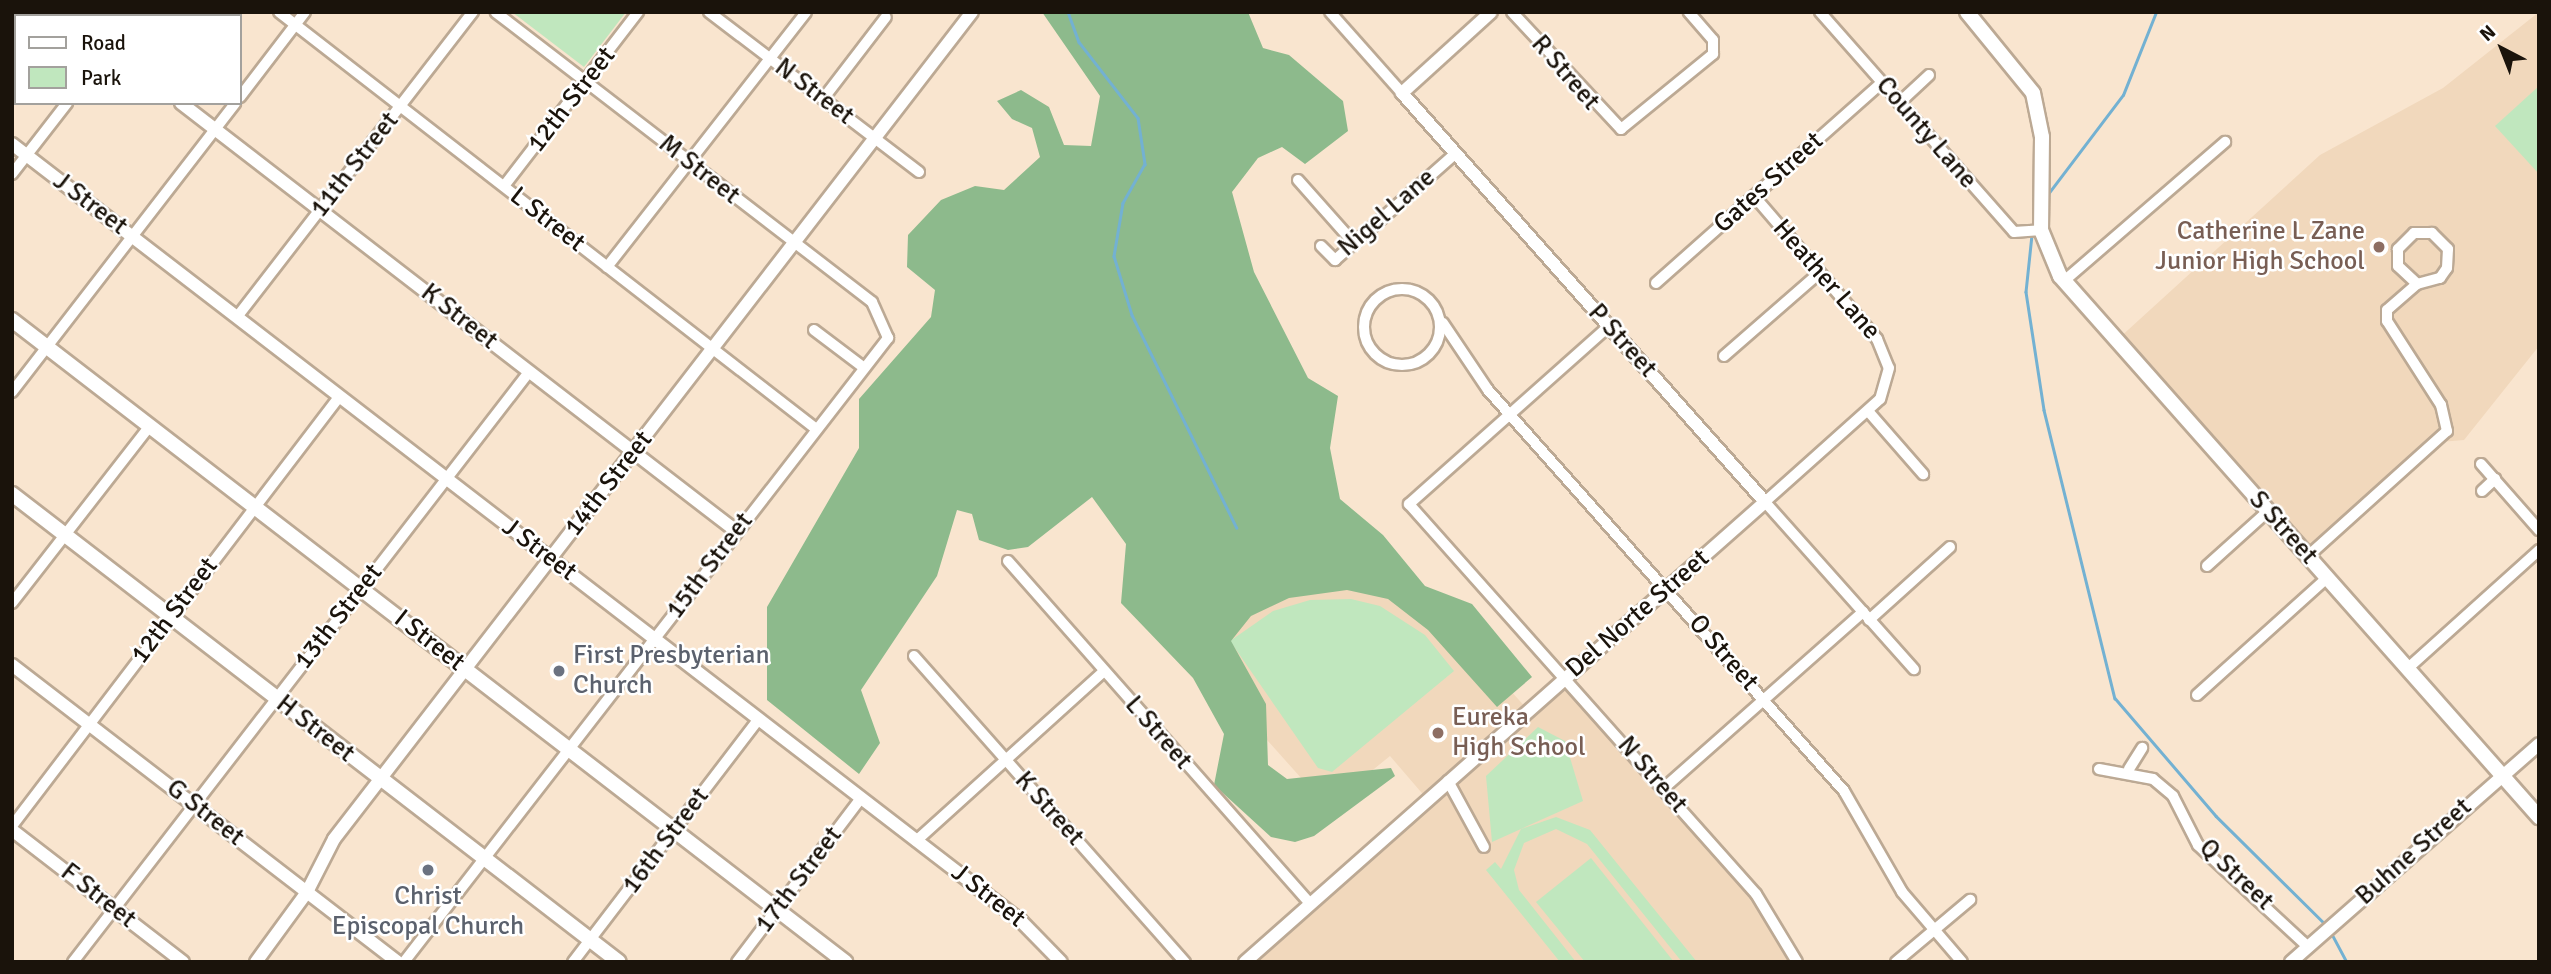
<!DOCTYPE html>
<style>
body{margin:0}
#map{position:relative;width:2551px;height:974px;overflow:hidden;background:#f9e5cf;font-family:Signika,sans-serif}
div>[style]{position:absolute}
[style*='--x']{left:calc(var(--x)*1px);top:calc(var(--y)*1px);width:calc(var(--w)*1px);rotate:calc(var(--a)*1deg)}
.built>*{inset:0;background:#f1d8bc}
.green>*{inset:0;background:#c0e7be}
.forest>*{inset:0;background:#8dba8c}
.stream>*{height:2.5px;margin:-1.25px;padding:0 1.25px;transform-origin:1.25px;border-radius:1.25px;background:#73b1d2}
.roads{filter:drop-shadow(2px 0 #bca994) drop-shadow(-2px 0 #bca994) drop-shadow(0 2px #bca994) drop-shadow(0 -2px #bca994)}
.minor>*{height:10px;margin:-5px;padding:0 5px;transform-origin:5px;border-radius:5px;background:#fff}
.minor>.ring{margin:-5px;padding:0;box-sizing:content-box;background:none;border:10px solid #fff;border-radius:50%}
.tertiary>*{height:12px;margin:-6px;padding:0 6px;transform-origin:6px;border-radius:6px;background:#fff}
.secondary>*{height:14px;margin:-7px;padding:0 7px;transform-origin:7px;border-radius:7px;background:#fff}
.dots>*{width:19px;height:19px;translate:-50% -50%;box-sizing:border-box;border:4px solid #fff;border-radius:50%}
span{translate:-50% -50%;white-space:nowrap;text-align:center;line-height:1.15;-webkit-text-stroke:5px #fff;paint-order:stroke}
.street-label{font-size:26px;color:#1a130b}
.education-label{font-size:26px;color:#785e54}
.right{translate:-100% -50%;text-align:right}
.left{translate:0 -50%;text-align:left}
.worship-label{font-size:26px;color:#5b616d}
.frame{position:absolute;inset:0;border:14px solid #1a130b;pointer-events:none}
.legend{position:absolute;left:14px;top:14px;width:228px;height:91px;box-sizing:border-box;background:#fff;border:2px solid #a3a19d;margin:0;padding:9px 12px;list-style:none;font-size:21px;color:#1a130b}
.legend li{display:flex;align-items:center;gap:14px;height:35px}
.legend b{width:35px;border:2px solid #a3a19d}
.north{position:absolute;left:2467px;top:14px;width:70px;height:70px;-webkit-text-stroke:5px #fff;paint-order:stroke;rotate:318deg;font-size:19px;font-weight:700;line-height:28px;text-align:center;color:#1a130b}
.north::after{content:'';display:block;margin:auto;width:24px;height:32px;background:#1a130b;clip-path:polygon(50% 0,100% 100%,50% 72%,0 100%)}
</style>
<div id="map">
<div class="built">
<i style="clip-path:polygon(2539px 12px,2539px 346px,2464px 440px,2440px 442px,2308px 556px,2117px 340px,2320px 155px,2443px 88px)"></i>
<i style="clip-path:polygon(1342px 505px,1528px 710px,1566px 676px,1756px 894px,1797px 962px,1245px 962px,1427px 799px,1390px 756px,1327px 807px,1184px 647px)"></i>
</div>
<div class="green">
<i style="clip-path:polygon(512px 12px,626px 12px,584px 67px)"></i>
<i style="clip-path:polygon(2539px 86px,2539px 174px,2495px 126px)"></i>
<i style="clip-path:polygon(1351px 599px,1380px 606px,1425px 635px,1454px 671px,1332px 772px,1318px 768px,1230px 641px,1273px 611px,1310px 600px)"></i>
<i style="clip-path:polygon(1538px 727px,1565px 741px,1583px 801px,1492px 842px,1486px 776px)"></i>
<i style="clip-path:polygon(1556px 817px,1590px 830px,1697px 962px,1682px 962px,1587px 844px,1556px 829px,1524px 843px,1514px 870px,1519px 890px,1576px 962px,1560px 962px,1486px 870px,1495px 862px,1501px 869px,1521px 829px)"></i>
<i style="clip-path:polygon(1591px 858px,1674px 962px,1585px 962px,1536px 902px)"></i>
</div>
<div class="forest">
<i style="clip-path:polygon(1042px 12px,1248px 12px,1263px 48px,1289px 55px,1343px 101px,1348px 131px,1305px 164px,1282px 147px,1258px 158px,1232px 192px,1254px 272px,1308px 378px,1338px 396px,1330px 448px,1340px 499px,1383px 535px,1425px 586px,1472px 604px,1532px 677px,1497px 707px,1428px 630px,1388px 599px,1347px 590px,1289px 598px,1251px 616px,1231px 641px,1266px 704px,1268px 765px,1287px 779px,1391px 768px,1395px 776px,1314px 836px,1295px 842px,1271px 837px,1214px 785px,1224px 734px,1193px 678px,1121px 603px,1126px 544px,1092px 497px,1028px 547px,1008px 550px,979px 540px,972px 514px,957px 510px,937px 576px,861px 690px,880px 743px,859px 774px,767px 700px,767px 607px,859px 448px,859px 399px,931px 317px,935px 290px,907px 267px,908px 235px,941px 200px,975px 186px,1004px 190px,1040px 157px,1032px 128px,1012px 119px,997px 101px,1021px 90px,1049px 107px,1064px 145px,1091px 146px,1100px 96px)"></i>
</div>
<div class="stream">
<i style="--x:1068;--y:12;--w:32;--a:70"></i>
<i style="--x:1079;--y:42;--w:96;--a:52.2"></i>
<i style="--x:1138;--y:118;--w:47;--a:81.3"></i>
<i style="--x:1145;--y:164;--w:45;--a:119.4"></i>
<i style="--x:1123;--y:203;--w:54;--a:99.6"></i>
<i style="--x:1114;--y:256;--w:62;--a:73"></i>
<i style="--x:1132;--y:315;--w:237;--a:63.8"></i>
<i style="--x:2048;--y:194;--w:124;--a:-52.9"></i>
<i style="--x:2123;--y:95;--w:89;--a:-68.3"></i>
<i style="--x:2032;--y:235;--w:57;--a:96"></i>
<i style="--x:2026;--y:292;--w:119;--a:81.3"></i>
<i style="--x:2044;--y:410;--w:297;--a:76.2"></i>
<i style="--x:2115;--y:698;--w:155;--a:49.4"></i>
<i style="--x:2216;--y:816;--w:156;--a:44.7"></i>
<i style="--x:2333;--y:936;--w:30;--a:62"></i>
</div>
<div class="roads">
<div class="minor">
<i style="--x:279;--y:12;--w:678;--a:37.82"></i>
<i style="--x:709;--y:12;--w:264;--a:37.3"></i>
<i style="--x:1330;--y:12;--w:108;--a:48.4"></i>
<i style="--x:1512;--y:12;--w:160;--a:47"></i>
<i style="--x:1621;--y:129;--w:119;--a:-39.2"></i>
<i style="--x:1713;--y:54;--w:14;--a:-90"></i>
<i style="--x:1713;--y:40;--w:37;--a:-131"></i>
<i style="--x:1820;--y:12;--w:293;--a:48.6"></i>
<i style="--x:2014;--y:232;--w:27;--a:-4"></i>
<i style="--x:135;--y:16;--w:4;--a:-63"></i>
<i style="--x:240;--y:97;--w:107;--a:-52.6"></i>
<i style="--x:823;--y:99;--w:103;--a:-52.5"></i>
<i style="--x:1899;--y:103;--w:41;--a:-43"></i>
<i style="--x:12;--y:174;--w:90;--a:-52.2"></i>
<i style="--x:1298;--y:180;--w:84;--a:48.4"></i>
<i style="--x:504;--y:186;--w:220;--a:-52.4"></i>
<i style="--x:1754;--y:196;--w:189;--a:49.3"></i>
<i style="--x:1877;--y:339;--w:31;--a:68"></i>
<i style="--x:1889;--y:368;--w:32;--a:106"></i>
<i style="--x:1880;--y:399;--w:154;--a:138.2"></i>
<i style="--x:1765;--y:502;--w:224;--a:48.3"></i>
<i style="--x:1321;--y:246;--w:20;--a:45"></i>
<i style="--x:1335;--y:260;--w:160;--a:-41.5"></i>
<i style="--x:607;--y:267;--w:323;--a:-52"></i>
<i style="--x:2064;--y:281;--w:213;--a:-40.8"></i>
<i style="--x:1656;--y:283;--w:301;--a:-41.6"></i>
<i class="ring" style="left:1364px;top:289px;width:66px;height:66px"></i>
<i style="--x:237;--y:317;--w:386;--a:-52.3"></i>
<i style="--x:1443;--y:323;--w:81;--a:56.1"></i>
<i style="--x:1488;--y:390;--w:536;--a:48.4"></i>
<i style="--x:1844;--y:791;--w:116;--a:60.1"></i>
<i style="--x:1902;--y:892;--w:92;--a:49.4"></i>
<i style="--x:1609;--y:326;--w:268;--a:138.3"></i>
<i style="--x:1409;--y:504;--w:522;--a:48.34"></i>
<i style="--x:1756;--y:894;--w:79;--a:58.9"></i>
<i style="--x:814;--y:330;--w:61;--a:37.1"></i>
<i style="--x:1724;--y:356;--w:126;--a:-41.1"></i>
<i style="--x:12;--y:392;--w:365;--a:-52.3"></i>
<i style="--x:1868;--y:411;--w:84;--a:48.9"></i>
<i style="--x:2481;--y:464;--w:88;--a:48.7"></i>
<i style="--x:2482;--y:491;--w:18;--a:-43"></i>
<i style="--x:2308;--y:556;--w:187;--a:-42"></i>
<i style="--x:2447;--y:431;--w:27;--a:-103"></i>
<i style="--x:2441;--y:405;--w:100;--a:-122.7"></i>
<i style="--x:2387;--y:321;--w:11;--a:-90"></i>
<i style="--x:2387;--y:310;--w:40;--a:-41"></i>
<i style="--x:2417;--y:284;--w:24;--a:-15"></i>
<i style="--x:2440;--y:278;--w:12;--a:-55"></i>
<i style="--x:2447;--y:268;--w:19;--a:-87"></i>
<i style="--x:2448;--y:249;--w:23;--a:-135"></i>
<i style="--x:2432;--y:233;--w:18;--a:180"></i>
<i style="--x:2414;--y:233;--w:23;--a:135"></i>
<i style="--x:2398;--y:249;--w:17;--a:90"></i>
<i style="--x:2398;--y:266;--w:26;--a:43"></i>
<i style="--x:1008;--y:561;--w:457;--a:48.6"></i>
<i style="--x:2207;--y:566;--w:82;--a:-42"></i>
<i style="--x:12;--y:603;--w:224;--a:-52.1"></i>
<i style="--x:1869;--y:620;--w:109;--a:-42"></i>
<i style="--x:914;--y:656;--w:409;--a:48.5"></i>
<i style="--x:2407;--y:669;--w:178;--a:-42"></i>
<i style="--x:2197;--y:695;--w:175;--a:-42"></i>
<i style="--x:2099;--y:769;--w:55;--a:10.5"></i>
<i style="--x:2153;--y:779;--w:26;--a:40"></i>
<i style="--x:2173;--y:796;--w:55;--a:63"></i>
<i style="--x:2198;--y:845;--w:150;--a:42.8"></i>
<i style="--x:2129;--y:769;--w:25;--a:-58"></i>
<i style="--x:1448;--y:781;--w:75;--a:61.4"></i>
<i style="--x:1664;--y:788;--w:266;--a:-41.5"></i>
<i style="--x:12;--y:826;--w:539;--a:-52.68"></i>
<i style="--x:916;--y:841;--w:253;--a:-42.1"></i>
<i style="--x:73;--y:962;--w:746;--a:-52.3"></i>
<i style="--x:404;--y:962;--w:790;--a:-52.2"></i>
<i style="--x:888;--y:338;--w:39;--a:-114"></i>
<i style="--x:872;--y:302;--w:475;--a:-142.4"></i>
<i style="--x:573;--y:962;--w:306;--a:-52.6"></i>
<i style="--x:737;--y:962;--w:206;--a:-52.9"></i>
<i style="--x:1896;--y:962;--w:97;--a:-40"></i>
</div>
<div class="tertiary">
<i style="--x:64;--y:12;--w:6;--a:45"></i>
<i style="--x:181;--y:103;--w:701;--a:37.64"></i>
<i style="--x:12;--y:144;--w:1274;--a:37.6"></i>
<i style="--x:1021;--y:921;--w:57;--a:45.7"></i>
<i style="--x:12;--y:665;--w:486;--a:37.6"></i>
<i style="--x:12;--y:830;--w:216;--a:37.7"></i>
<i style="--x:256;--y:962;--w:87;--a:-53.9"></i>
<i style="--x:307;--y:892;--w:59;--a:-63"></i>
<i style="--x:334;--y:839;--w:1044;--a:-52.35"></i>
<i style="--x:1245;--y:962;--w:694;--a:-41.5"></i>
<i style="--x:1765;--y:502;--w:547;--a:-131.59"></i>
<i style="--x:1402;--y:93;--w:120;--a:-42.3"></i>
<i style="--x:2291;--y:962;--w:330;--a:-41.3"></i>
</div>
<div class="secondary">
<i style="--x:1967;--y:12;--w:104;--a:50.8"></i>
<i style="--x:2033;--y:93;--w:45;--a:78.4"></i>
<i style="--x:2042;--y:137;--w:93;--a:90.6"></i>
<i style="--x:2041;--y:230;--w:50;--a:67.6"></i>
<i style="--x:2060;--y:276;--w:723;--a:48.48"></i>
<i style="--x:12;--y:320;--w:1052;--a:37.62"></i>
<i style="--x:12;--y:494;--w:766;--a:37.63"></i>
</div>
</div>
<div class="dots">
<i style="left:2379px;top:247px;background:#8d6e63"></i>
<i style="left:559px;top:671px;background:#6b7280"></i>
<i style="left:1438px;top:733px;background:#8d6e63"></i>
<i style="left:428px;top:870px;background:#6b7280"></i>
</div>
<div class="street-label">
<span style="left:1565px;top:73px;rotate:49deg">R Street</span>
<span style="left:814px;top:92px;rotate:37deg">N Street</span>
<span style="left:572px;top:100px;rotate:-52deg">12th Street</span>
<span style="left:1926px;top:133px;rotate:49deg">County Lane</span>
<span style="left:355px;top:165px;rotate:-52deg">11th Street</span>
<span style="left:699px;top:170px;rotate:38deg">M Street</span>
<span style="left:1769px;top:183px;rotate:-42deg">Gates Street</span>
<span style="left:90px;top:204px;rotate:37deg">J Street</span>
<span style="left:1387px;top:213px;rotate:-41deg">Nigel Lane</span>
<span style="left:547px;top:220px;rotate:38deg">L Street</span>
<span style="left:1826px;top:280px;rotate:49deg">Heather Lane</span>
<span style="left:459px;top:317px;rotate:38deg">K Street</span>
<span style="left:1622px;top:341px;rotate:48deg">P Street</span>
<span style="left:609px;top:484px;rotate:-52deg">14th Street</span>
<span style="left:2283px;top:528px;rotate:48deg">S Street</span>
<span style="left:539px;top:550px;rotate:37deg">J Street</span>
<span style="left:710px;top:566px;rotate:-53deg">15th Street</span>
<span style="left:175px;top:611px;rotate:-53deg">12th Street</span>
<span style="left:1638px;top:614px;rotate:-41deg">Del Norte Street</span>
<span style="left:339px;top:617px;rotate:-52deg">13th Street</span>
<span style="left:429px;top:641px;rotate:38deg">I Street</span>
<span style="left:1723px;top:653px;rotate:49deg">O Street</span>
<span style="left:315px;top:729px;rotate:38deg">H Street</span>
<span style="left:1158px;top:733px;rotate:49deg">L Street</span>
<span style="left:1652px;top:775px;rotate:49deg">N Street</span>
<span style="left:1049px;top:809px;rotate:48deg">K Street</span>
<span style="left:205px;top:813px;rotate:38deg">G Street</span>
<span style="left:666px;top:841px;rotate:-53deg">16th Street</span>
<span style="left:2414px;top:852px;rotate:-42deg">Buhne Street</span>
<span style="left:2236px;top:875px;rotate:43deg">Q Street</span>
<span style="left:799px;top:880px;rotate:-53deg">17th Street</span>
<span style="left:98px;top:896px;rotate:38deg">F Street</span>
<span style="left:988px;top:896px;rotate:38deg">J Street</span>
</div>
<div class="education-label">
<span class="right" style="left:2365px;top:247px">Catherine L Zane<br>Junior High School</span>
<span class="left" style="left:1452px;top:733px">Eureka<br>High School</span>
</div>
<div class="worship-label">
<span class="left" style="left:573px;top:671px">First Presbyterian<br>Church</span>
<span style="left:428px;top:912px">Christ<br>Episcopal Church</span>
</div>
<div class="frame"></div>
<ul class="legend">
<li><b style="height:9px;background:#fff"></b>Road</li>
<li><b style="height:19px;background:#c0e7be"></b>Park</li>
</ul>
<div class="north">N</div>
</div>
